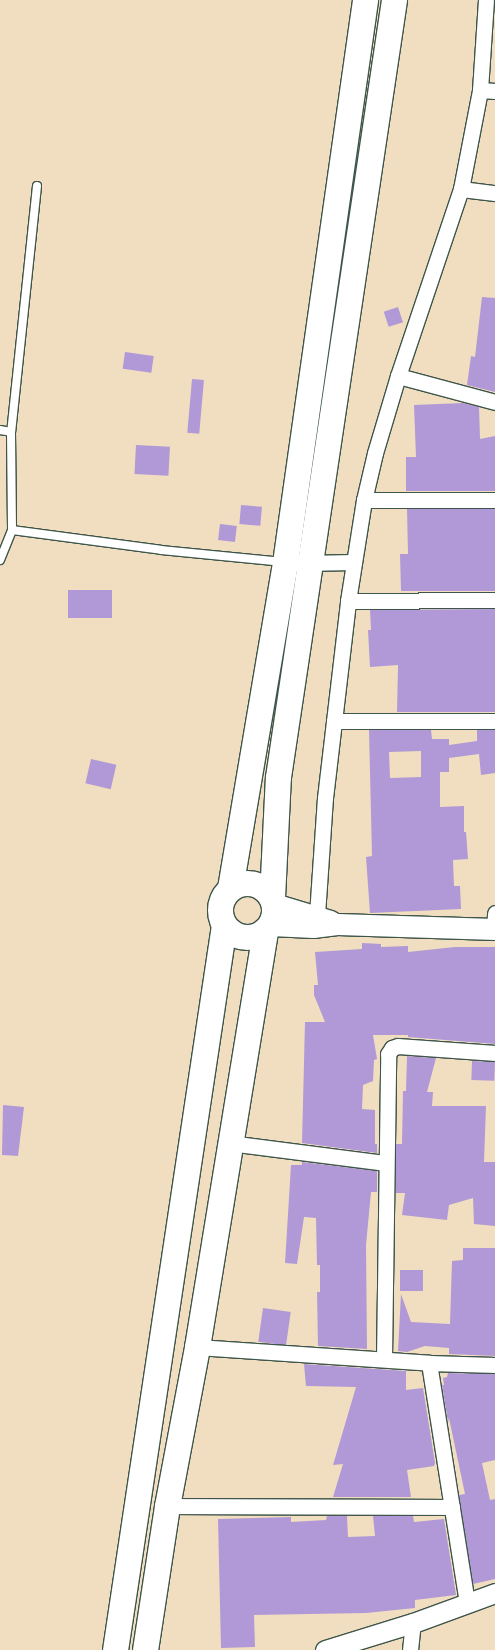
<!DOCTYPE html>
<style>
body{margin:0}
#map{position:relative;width:495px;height:1650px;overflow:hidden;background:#f1dec0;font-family:"Old Standard TT",serif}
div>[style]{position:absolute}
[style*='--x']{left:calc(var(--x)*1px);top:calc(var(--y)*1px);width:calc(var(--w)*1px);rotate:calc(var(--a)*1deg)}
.building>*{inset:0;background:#b099d6;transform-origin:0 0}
.roads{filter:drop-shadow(1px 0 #3e5549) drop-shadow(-1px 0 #3e5549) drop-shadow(0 1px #3e5549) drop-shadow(0 -1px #3e5549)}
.service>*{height:8px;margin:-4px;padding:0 4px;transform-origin:4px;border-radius:4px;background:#fff}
.minor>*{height:15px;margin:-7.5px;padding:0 7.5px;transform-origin:7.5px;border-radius:7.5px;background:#fff}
.tertiary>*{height:19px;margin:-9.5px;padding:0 9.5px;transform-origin:9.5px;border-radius:9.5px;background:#fff}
.secondary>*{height:21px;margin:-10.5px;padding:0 10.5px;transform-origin:10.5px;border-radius:10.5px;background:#fff}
.trunk>*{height:25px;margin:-12.5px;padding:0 12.5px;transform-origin:12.5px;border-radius:12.5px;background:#fff}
.trunk>.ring{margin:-12.5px;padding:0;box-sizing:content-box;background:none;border:25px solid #fff;border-radius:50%}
span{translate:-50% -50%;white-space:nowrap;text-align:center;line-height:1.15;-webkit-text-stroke:5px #fdfcf7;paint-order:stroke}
</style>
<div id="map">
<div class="building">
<i style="clip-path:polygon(482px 297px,495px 298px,495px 392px,467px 385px,471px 356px,475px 357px)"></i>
<i style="left:398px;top:307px;width:16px;height:15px;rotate:72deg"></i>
<i style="left:125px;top:352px;width:29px;height:17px;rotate:8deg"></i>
<i style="left:192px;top:379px;width:12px;height:54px;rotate:5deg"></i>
<i style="clip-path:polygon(463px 403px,479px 407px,480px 439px,495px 436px,495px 491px,406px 491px,406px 457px,416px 457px,414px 405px)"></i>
<i style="left:136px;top:445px;width:34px;height:29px;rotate:3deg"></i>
<i style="left:241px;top:505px;width:21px;height:19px;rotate:5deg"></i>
<i style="clip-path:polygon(407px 509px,495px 509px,495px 591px,401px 591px,400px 554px,408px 554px)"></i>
<i style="left:220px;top:524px;width:17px;height:16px;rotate:7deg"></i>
<i style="left:68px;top:590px;width:44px;height:28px"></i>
<i style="clip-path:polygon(495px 609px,495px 712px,397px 712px,398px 665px,370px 667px,368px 630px,371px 630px,370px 610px)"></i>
<i style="clip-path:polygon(evenodd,369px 730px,431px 730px,432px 739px,449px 739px,449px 745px,477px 741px,477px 730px,495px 730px,495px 773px,481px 775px,479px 754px,449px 758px,449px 772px,440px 772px,440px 807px,464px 806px,464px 832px,466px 832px,468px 859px,453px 860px,454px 886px,460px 886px,461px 909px,370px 913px,366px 857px,372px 856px,369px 730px,421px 751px,421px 777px,390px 778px,389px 752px,421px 751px)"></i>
<i style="left:91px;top:759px;width:26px;height:25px;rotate:13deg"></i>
<i style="clip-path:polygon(362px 943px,381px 944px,381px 947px,408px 946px,408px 952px,455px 947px,495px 947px,495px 1044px,408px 1037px,408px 1035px,373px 1035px,377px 1059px,374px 1060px,373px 1081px,363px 1085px,362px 1109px,375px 1110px,375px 1144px,377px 1144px,377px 1153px,302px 1143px,305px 1022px,325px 1022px,314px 995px,314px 985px,318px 985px,315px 952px,362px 949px)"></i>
<i style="clip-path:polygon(407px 1056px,436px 1058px,427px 1092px,433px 1092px,432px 1106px,486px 1106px,484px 1162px,495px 1162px,495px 1226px,474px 1224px,473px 1198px,449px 1205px,447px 1220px,402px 1215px,405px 1193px,396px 1193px,396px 1144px,402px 1144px,403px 1091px,406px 1091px)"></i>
<i style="left:472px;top:1061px;width:23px;height:19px;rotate:2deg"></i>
<i style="clip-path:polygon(3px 1105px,24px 1107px,18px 1156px,2px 1155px)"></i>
<i style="clip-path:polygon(302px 1162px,377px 1171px,377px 1192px,371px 1192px,366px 1245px,367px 1349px,318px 1346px,317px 1292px,320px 1292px,320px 1265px,317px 1265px,316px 1218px,304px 1217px,297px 1264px,285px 1263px,291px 1165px,302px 1165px)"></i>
<i style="clip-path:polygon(463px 1248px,495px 1248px,495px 1356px,449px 1354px,449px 1348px,425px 1346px,407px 1352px,398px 1351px,401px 1294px,411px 1322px,450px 1324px,452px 1261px,463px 1260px)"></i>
<i style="left:400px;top:1270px;width:23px;height:21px"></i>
<i style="left:263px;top:1308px;width:28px;height:34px;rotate:8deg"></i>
<i style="clip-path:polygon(304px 1364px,406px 1371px,406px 1390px,423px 1388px,435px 1463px,434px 1466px,407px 1470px,411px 1497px,333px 1497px,343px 1464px,333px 1465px,356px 1387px,306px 1386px)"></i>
<i style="clip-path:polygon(448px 1373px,495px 1374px,495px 1460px,482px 1463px,490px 1500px,495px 1499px,495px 1579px,473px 1584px,459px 1495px,465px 1494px,449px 1418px,448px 1422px,442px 1385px,444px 1385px,443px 1378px,447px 1377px)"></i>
<i style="clip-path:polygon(327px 1516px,347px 1516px,348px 1537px,375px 1536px,373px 1516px,413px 1516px,414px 1522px,444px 1519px,456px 1595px,415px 1600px,415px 1608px,366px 1613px,254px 1615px,255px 1647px,221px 1648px,218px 1519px,291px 1517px,291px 1522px,326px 1520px)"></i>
</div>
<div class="roads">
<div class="service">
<i style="--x:37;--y:186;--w:247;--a:96"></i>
<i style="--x:11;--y:432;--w:98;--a:89.4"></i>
<i style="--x:12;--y:530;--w:150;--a:7.6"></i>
<i style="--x:161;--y:550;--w:123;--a:5.6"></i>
<i style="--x:0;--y:430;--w:11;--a:10"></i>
<i style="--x:0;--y:560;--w:32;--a:-68"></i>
</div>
<div class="minor">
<i style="--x:480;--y:90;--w:15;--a:4"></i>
<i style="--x:461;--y:189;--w:34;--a:7"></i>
<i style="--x:398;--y:376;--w:100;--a:15"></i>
<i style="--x:364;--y:500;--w:131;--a:0"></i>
<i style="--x:303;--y:563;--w:51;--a:-1.1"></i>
<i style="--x:348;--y:601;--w:102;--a:-81"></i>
<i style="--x:364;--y:500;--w:48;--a:-76.8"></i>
<i style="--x:375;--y:453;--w:80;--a:-73.4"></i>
<i style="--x:398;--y:376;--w:197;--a:-71.4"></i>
<i style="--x:461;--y:189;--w:101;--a:-79.1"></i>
<i style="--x:480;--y:90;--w:90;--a:-86.2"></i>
<i style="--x:334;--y:721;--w:161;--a:0"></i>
<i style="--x:317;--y:915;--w:117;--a:-86.1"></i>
<i style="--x:325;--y:798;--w:198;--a:-83.3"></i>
<i style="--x:348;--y:601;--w:147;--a:-0.4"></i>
<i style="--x:494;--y:929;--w:16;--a:-86"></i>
<i style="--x:229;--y:1143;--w:157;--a:7.3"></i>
<i style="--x:197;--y:1347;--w:233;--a:3.9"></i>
<i style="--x:429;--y:1363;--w:66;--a:1.7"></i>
<i style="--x:384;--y:1359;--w:305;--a:-89.2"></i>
<i style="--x:388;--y:1054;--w:7;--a:-56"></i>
<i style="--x:392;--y:1048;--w:6;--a:-18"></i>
<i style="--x:398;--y:1046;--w:97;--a:4.1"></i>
<i style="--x:429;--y:1363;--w:243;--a:81"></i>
<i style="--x:167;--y:1506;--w:285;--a:0.2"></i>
<i style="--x:410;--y:1650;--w:27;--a:-84"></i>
</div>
<div class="tertiary">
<i style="--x:325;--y:1650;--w:92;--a:-17.1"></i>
<i style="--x:413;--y:1623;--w:87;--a:-20.1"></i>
</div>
<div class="secondary">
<i style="--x:274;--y:904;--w:59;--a:16.9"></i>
<i style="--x:270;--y:925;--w:43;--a:2.7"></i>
<i style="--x:313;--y:927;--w:24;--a:-7"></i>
<i style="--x:337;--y:924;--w:158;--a:1.8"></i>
</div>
<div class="trunk">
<i class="ring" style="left:220px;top:883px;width:29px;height:29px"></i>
<i style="--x:230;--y:888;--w:330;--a:-80.4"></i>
<i style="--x:285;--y:563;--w:569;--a:-81.91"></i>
<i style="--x:272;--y:898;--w:121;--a:-87.2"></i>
<i style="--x:278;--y:777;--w:786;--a:-81.51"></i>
<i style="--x:115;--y:1650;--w:733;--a:-81.45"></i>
<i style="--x:145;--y:1650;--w:146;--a:-81.3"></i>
<i style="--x:167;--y:1506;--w:162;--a:-79.3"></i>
<i style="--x:197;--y:1347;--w:423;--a:-80.7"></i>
</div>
</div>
</div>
